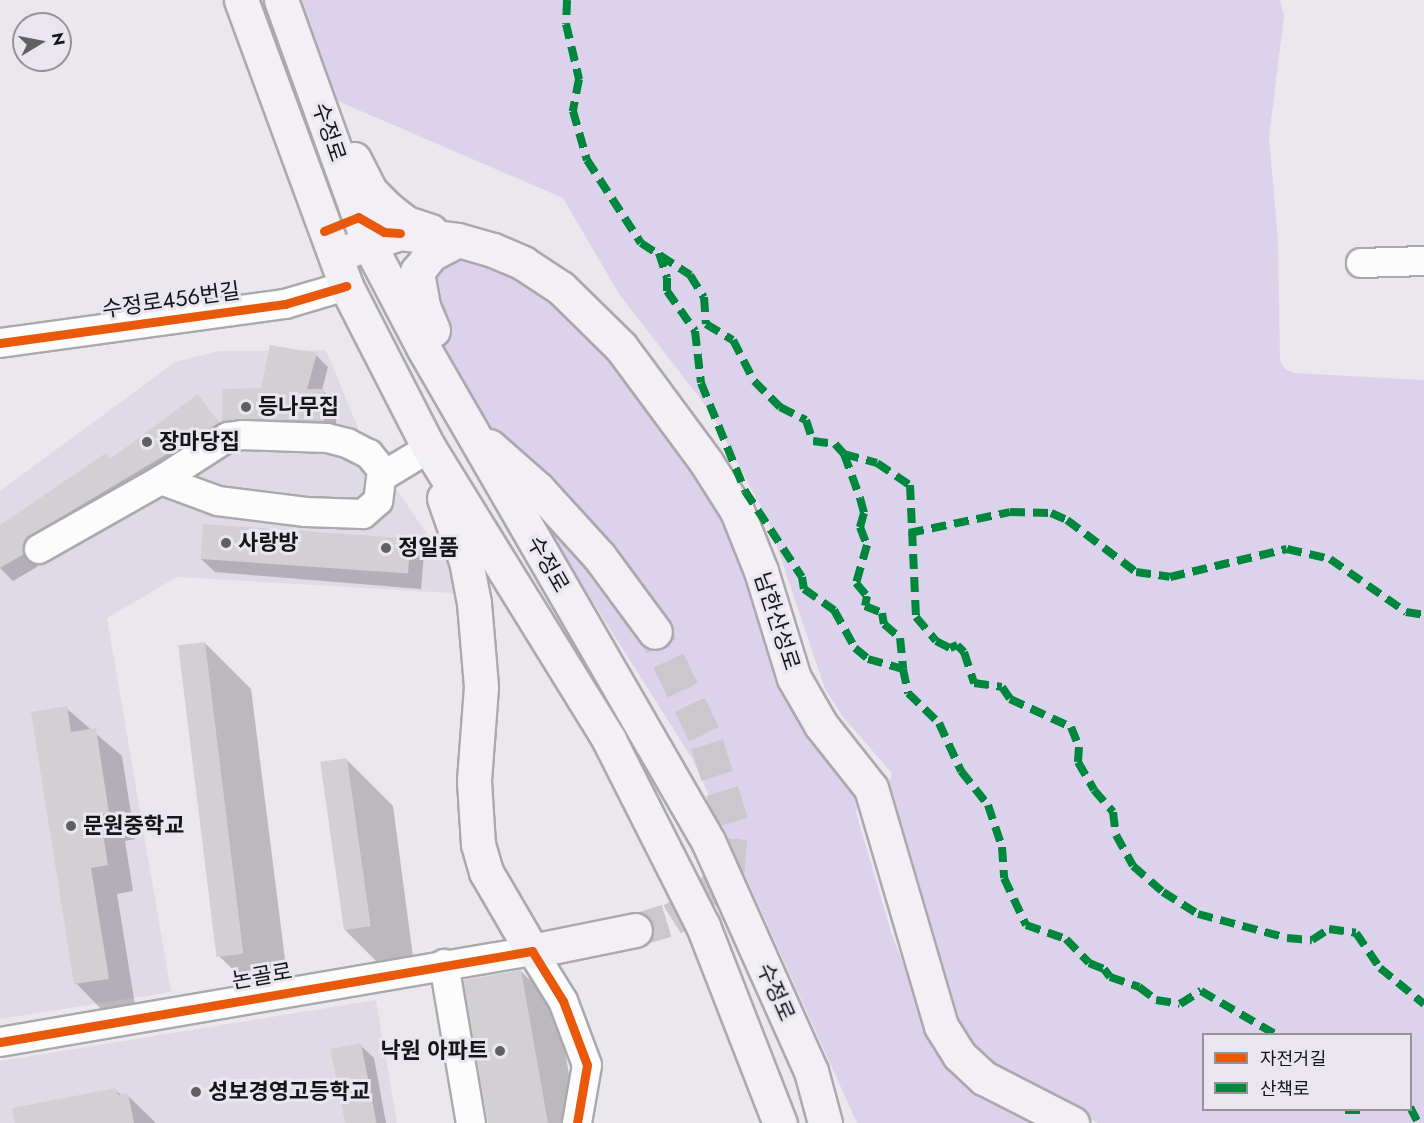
<!DOCTYPE html>
<meta charset="utf-8">
<style>
body{margin:0}
#map{position:relative;width:1424px;height:1123px;overflow:hidden;background:#eae8ed;font-family:Jost,"Noto Sans KR",sans-serif}
div>[style]{position:absolute}
[style*='--x']{left:calc(var(--x)*1px);top:calc(var(--y)*1px);width:calc(var(--w)*1px);rotate:calc(var(--a)*1deg)}
.built>*{inset:0;background:#dfdbe6}
.green>*{inset:0;background:#dcd2eb}
.shadow>*{inset:0;background:#0003}
.building>*{inset:0;background:#d2d0d2;transform-origin:0 0}
.major-tunnel>*{height:33px;margin-top:-16.5px;transform-origin:0;background:repeating-linear-gradient(90deg,#cac8cd 0 33px,transparent 0 49px)}
.roads{filter:drop-shadow(2px 0 #aba9ad) drop-shadow(-2px 0 #aba9ad) drop-shadow(0 2px #aba9ad) drop-shadow(0 -2px #aba9ad)}
.minor>*{height:28px;margin:-14px;padding:0 14px;transform-origin:14px;border-radius:14px;background:#fcfcfc}
.major>*{height:33px;margin:-16.5px;padding:0 16.5px;transform-origin:16.5px;border-radius:16.5px;background:#f2f0f5}
.quiet>*{height:8px;margin-top:-4px;transform-origin:0;background:repeating-linear-gradient(90deg,#00873e 0 15px,transparent 0 23px)}
.cycleway>*{height:9px;margin:-4.5px;padding:0 4.5px;transform-origin:4.5px;border-radius:4.5px;background:#e8590c}
.dots>*{width:16px;height:16px;translate:-50% -50%;box-sizing:border-box;border:3px solid #e9e6ef;border-radius:50%}
span{translate:-50% -50%;white-space:nowrap;text-align:center;line-height:1.15;-webkit-text-stroke:6px #e9e6ef;paint-order:stroke}
.street-label{font-size:22px;color:#161517}
.poi-label{font-size:22px;color:#161517;font-weight:700}
.left{translate:0 -50%;text-align:left}
.right{translate:-100% -50%;text-align:right}
.legend{position:absolute;left:1202px;top:1033px;width:210px;height:78px;box-sizing:border-box;background:#e9e6ef;border:2px solid #959299;margin:0;padding:8px 10px;list-style:none;font-size:18px;color:#161517}
.legend li{display:flex;align-items:center;gap:12px;height:30px}
.legend b{width:30px;border:2px solid #959299}
.north{position:absolute;left:12px;top:12px;width:60px;height:60px;box-sizing:border-box;background:#e9e6ef;border:2px solid #959299;border-radius:50%;rotate:80deg;font-size:16px;font-weight:700;line-height:24px;text-align:center;color:#161517}
.north::after{content:'';display:block;margin:auto;width:21px;height:27px;background:#605f62;clip-path:polygon(50% 0,100% 100%,50% 72%,0 100%)}
</style>
<div id="map">
<div class="built">
<i style="clip-path:polygon(326px 350px,363px 440px,468px 594px,177px 577px,107px 618px,171px 992px,0 1019px,0 491px,175px 362px,219px 351px)"></i>
<i style="clip-path:polygon(376px 1000px,397px 1123px,0 1123px,0 1061px)"></i>
</div>
<div class="green">
<i style="clip-path:polygon(evenodd,299px 0,1280px 0,1284px 16px,1269px 137px,1278px 241px,1280px 361px,1285px 369px,1295px 373px,1424px 380px,1424px 1123px,1098px 1123px,1017px 1083px,966px 1036px,921px 917px,886px 796px,892px 773px,843px 717px,825px 689px,768px 520px,709px 410px,619px 294px,563px 198px,333px 99px,299px 0,1204px 1034px,1410px 1034px,1410px 1110px,1204px 1110px,1204px 1034px)"></i>
<i style="clip-path:polygon(468px 253px,519px 278px,576px 322px,690px 461px,738px 536px,862px 789px,856px 812px,891px 932px,936px 1052px,987px 1098px,1037px 1123px,857px 1123px,693px 760px,462px 395px,417px 299px,423px 261px)"></i>
</div>
<div class="shadow">
<i style="clip-path:polygon(316px 355px,328px 367px,322px 390px,336px 403px,336px 433px,235px 434px,223px 421px)"></i>
<i style="clip-path:polygon(197px 396px,231px 437px,38px 555px,37px 567px,13px 581px,0 568px,0 526px,110px 460px)"></i>
<i style="clip-path:polygon(410px 540px,424px 554px,421px 589px,215px 572px,201px 559px)"></i>
<i style="clip-path:polygon(205px 643px,251px 689px,290px 999px,266px 1002px,219px 956px)"></i>
<i style="clip-path:polygon(66px 708px,122px 756px,135px 839px,125px 841px,133px 891px,117px 894px,135px 1005px,102px 1010px,76px 983px)"></i>
<i style="clip-path:polygon(347px 760px,393px 806px,415px 972px,391px 976px,344px 929px)"></i>
<i style="clip-path:polygon(521px 971px,558px 1008px,577px 1123px,488px 1123px)"></i>
<i style="clip-path:polygon(360px 1045px,374px 1058px,386px 1123px,347px 1123px)"></i>
<i style="clip-path:polygon(115px 1089px,122px 1096px,127px 1095px,156px 1123px,17px 1123px)"></i>
</div>
<div class="building">
<i style="clip-path:polygon(270px 345px,317px 353px,307px 389px,324px 389px,324px 421px,242px 419px,222px 422px,222px 389px,261px 388px)"></i>
<i style="clip-path:polygon(198px 394px,219px 423px,31px 535px,25px 541px,24px 554px,0 568px,0 525px,106px 453px,110px 459px)"></i>
<i style="left:203px;top:524px;width:208px;height:35px;rotate:4deg"></i>
<i style="left:205px;top:642px;width:314px;height:27px;rotate:83deg"></i>
<i style="clip-path:polygon(67px 706px,71px 732px,96px 728px,109px 813px,100px 814px,108px 865px,91px 868px,109px 979px,74px 984px,31px 712px)"></i>
<i style="left:347px;top:758px;width:170px;height:27px;rotate:82deg"></i>
<i style="left:521px;top:970px;width:155px;height:59px;rotate:80deg"></i>
<i style="left:361px;top:1043px;width:81px;height:31px;rotate:79deg"></i>
<i style="clip-path:polygon(116px 1088px,118px 1095px,128px 1093px,134px 1123px,15px 1123px,12px 1108px)"></i>
</div>
<div class="major-tunnel">
<i style="--x:635;--y:930;--w:39;--a:-17"></i>
<i style="--x:672;--y:919;--w:40;--a:-32"></i>
<i style="--x:706;--y:898;--w:35;--a:-51"></i>
<i style="--x:728;--y:871;--w:49;--a:-85.3"></i>
<i style="--x:732;--y:822;--w:92;--a:-107.7"></i>
<i style="--x:704;--y:734;--w:113;--a:-115.7"></i>
</div>
<div class="roads">
<div class="minor">
<i style="--x:1361;--y:263;--w:63;--a:-1.8"></i>
<i style="--x:0;--y:343;--w:288;--a:-7.8"></i>
<i style="--x:285;--y:304;--w:64;--a:-16.4"></i>
<i style="--x:242;--y:435;--w:85;--a:2"></i>
<i style="--x:327;--y:438;--w:21;--a:14"></i>
<i style="--x:347;--y:443;--w:25;--a:27"></i>
<i style="--x:369;--y:454;--w:21;--a:51"></i>
<i style="--x:382;--y:470;--w:31;--a:97"></i>
<i style="--x:378;--y:501;--w:20;--a:139"></i>
<i style="--x:363;--y:514;--w:57;--a:-178"></i>
<i style="--x:306;--y:512;--w:89;--a:-172.9"></i>
<i style="--x:218;--y:501;--w:61;--a:-159.8"></i>
<i style="--x:161;--y:480;--w:80;--a:-32.7"></i>
<i style="--x:228;--y:437;--w:14;--a:-8"></i>
<i style="--x:383;--y:476;--w:54;--a:-31.3"></i>
<i style="--x:39;--y:549;--w:140;--a:-29.5"></i>
<i style="--x:444;--y:964;--w:161;--a:80.4"></i>
<i style="--x:0;--y:1042;--w:540;--a:-9.71"></i>
<i style="--x:532;--y:951;--w:59;--a:58.2"></i>
<i style="--x:563;--y:1001;--w:68;--a:69.4"></i>
<i style="--x:587;--y:1065;--w:59;--a:99.8"></i>
</div>
<div class="major">
<i style="--x:241;--y:0;--w:305;--a:69.8"></i>
<i style="--x:346;--y:286;--w:182;--a:62.9"></i>
<i style="--x:429;--y:448;--w:343;--a:58.3"></i>
<i style="--x:609;--y:740;--w:208;--a:63.2"></i>
<i style="--x:703;--y:926;--w:212;--a:68.7"></i>
<i style="--x:281;--y:0;--w:259;--a:70.2"></i>
<i style="--x:369;--y:244;--w:119;--a:62.4"></i>
<i style="--x:424;--y:349;--w:568;--a:60"></i>
<i style="--x:708;--y:841;--w:252;--a:65.9"></i>
<i style="--x:811;--y:1071;--w:54;--a:74.9"></i>
<i style="--x:354;--y:159;--w:37;--a:63"></i>
<i style="--x:371;--y:192;--w:23;--a:45"></i>
<i style="--x:387;--y:208;--w:24;--a:38"></i>
<i style="--x:406;--y:223;--w:26;--a:18"></i>
<i style="--x:336;--y:255;--w:68;--a:-19"></i>
<i style="--x:400;--y:233;--w:58;--a:6.9"></i>
<i style="--x:458;--y:240;--w:36;--a:16"></i>
<i style="--x:493;--y:250;--w:33;--a:23"></i>
<i style="--x:523;--y:263;--w:45;--a:33.3"></i>
<i style="--x:561;--y:288;--w:84;--a:44.5"></i>
<i style="--x:621;--y:347;--w:143;--a:53.5"></i>
<i style="--x:706;--y:462;--w:58;--a:57.7"></i>
<i style="--x:737;--y:511;--w:65;--a:68.2"></i>
<i style="--x:761;--y:571;--w:112;--a:72.9"></i>
<i style="--x:794;--y:678;--w:54;--a:60.1"></i>
<i style="--x:821;--y:725;--w:80;--a:51.6"></i>
<i style="--x:871;--y:788;--w:248;--a:73.6"></i>
<i style="--x:941;--y:1026;--w:34;--a:58"></i>
<i style="--x:959;--y:1055;--w:34;--a:43"></i>
<i style="--x:984;--y:1078;--w:99;--a:27.1"></i>
<i style="--x:433;--y:330;--w:26;--a:-113"></i>
<i style="--x:423;--y:306;--w:35;--a:-100"></i>
<i style="--x:417;--y:272;--w:23;--a:-52"></i>
<i style="--x:431;--y:254;--w:30;--a:-27"></i>
<i style="--x:489;--y:446;--w:65;--a:41.3"></i>
<i style="--x:538;--y:489;--w:91;--a:47.7"></i>
<i style="--x:599;--y:556;--w:94;--a:53.6"></i>
<i style="--x:444;--y:498;--w:67;--a:70.8"></i>
<i style="--x:466;--y:561;--w:43;--a:79.2"></i>
<i style="--x:474;--y:603;--w:84;--a:85.2"></i>
<i style="--x:481;--y:687;--w:94;--a:94.3"></i>
<i style="--x:474;--y:781;--w:63;--a:86.4"></i>
<i style="--x:478;--y:844;--w:29;--a:74"></i>
<i style="--x:486;--y:872;--w:91;--a:59.8"></i>
<i style="--x:532;--y:951;--w:105;--a:-11.5"></i>
</div>
</div>
<div class="quiet">
<i style="--x:567;--y:0;--w:24;--a:92"></i>
<i style="--x:566;--y:24;--w:57;--a:76.7"></i>
<i style="--x:579;--y:79;--w:33;--a:101"></i>
<i style="--x:573;--y:111;--w:51;--a:74.1"></i>
<i style="--x:587;--y:160;--w:99;--a:57"></i>
<i style="--x:641;--y:243;--w:59;--a:33.1"></i>
<i style="--x:690;--y:275;--w:26;--a:58"></i>
<i style="--x:704;--y:297;--w:27;--a:86"></i>
<i style="--x:706;--y:324;--w:31;--a:31"></i>
<i style="--x:733;--y:340;--w:46;--a:62.9"></i>
<i style="--x:754;--y:381;--w:37;--a:45"></i>
<i style="--x:780;--y:407;--w:29;--a:27"></i>
<i style="--x:806;--y:420;--w:22;--a:72"></i>
<i style="--x:813;--y:441;--w:22;--a:8"></i>
<i style="--x:835;--y:444;--w:13;--a:48"></i>
<i style="--x:844;--y:454;--w:34;--a:15"></i>
<i style="--x:877;--y:463;--w:40;--a:34"></i>
<i style="--x:910;--y:485;--w:132;--a:87.4"></i>
<i style="--x:916;--y:617;--w:31;--a:50"></i>
<i style="--x:936;--y:641;--w:16;--a:27"></i>
<i style="--x:950;--y:648;--w:8;--a:-23"></i>
<i style="--x:957;--y:645;--w:10;--a:45"></i>
<i style="--x:964;--y:652;--w:33;--a:72"></i>
<i style="--x:974;--y:683;--w:28;--a:8"></i>
<i style="--x:1002;--y:687;--w:14;--a:56"></i>
<i style="--x:1010;--y:699;--w:67;--a:24.7"></i>
<i style="--x:1071;--y:727;--w:22;--a:68"></i>
<i style="--x:1079;--y:747;--w:15;--a:94"></i>
<i style="--x:1078;--y:762;--w:32;--a:60"></i>
<i style="--x:1094;--y:790;--w:29;--a:49"></i>
<i style="--x:1113;--y:812;--w:23;--a:83"></i>
<i style="--x:1116;--y:835;--w:35;--a:61"></i>
<i style="--x:1133;--y:866;--w:40;--a:41"></i>
<i style="--x:1163;--y:892;--w:41;--a:32.2"></i>
<i style="--x:1198;--y:914;--w:92;--a:15.1"></i>
<i style="--x:1287;--y:938;--w:25;--a:5"></i>
<i style="--x:1312;--y:940;--w:20;--a:-33"></i>
<i style="--x:1329;--y:929;--w:27;--a:8"></i>
<i style="--x:1356;--y:933;--w:42;--a:55.6"></i>
<i style="--x:1380;--y:968;--w:57;--a:39.3"></i>
<i style="--x:659;--y:253;--w:26;--a:72"></i>
<i style="--x:667;--y:278;--w:13;--a:90"></i>
<i style="--x:667;--y:291;--w:49;--a:55"></i>
<i style="--x:695;--y:331;--w:52;--a:83.4"></i>
<i style="--x:701;--y:383;--w:117;--a:67.8"></i>
<i style="--x:745;--y:491;--w:103;--a:56.5"></i>
<i style="--x:802;--y:577;--w:12;--a:81"></i>
<i style="--x:804;--y:589;--w:37;--a:35"></i>
<i style="--x:834;--y:610;--w:43;--a:61.1"></i>
<i style="--x:855;--y:648;--w:17;--a:40"></i>
<i style="--x:868;--y:659;--w:36;--a:16"></i>
<i style="--x:903;--y:669;--w:25;--a:78"></i>
<i style="--x:908;--y:693;--w:43;--a:44.1"></i>
<i style="--x:939;--y:723;--w:53;--a:65.4"></i>
<i style="--x:961;--y:771;--w:43;--a:51.5"></i>
<i style="--x:988;--y:805;--w:44;--a:71.6"></i>
<i style="--x:1002;--y:847;--w:31;--a:86"></i>
<i style="--x:1004;--y:878;--w:52;--a:64.9"></i>
<i style="--x:1026;--y:925;--w:42;--a:19.3"></i>
<i style="--x:1066;--y:939;--w:33;--a:46"></i>
<i style="--x:1089;--y:963;--w:16;--a:22"></i>
<i style="--x:1104;--y:969;--w:10;--a:53"></i>
<i style="--x:1110;--y:977;--w:31;--a:19"></i>
<i style="--x:1139;--y:987;--w:21;--a:37"></i>
<i style="--x:1156;--y:1000;--w:24;--a:9"></i>
<i style="--x:1180;--y:1004;--w:25;--a:-32"></i>
<i style="--x:1201;--y:991;--w:86;--a:30.2"></i>
<i style="--x:844;--y:454;--w:47;--a:70"></i>
<i style="--x:860;--y:498;--w:16;--a:75"></i>
<i style="--x:864;--y:513;--w:15;--a:106"></i>
<i style="--x:860;--y:527;--w:19;--a:69"></i>
<i style="--x:867;--y:545;--w:40;--a:106"></i>
<i style="--x:856;--y:583;--w:17;--a:50"></i>
<i style="--x:867;--y:596;--w:10;--a:101"></i>
<i style="--x:865;--y:606;--w:18;--a:22"></i>
<i style="--x:882;--y:613;--w:11;--a:80"></i>
<i style="--x:884;--y:624;--w:21;--a:41"></i>
<i style="--x:900;--y:638;--w:31;--a:84"></i>
<i style="--x:909;--y:533;--w:103;--a:-11.7"></i>
<i style="--x:1010;--y:512;--w:41;--a:1.4"></i>
<i style="--x:1051;--y:513;--w:17;--a:24"></i>
<i style="--x:1067;--y:520;--w:86;--a:37"></i>
<i style="--x:1136;--y:572;--w:34;--a:8"></i>
<i style="--x:1170;--y:577;--w:120;--a:-13.5"></i>
<i style="--x:1287;--y:549;--w:44;--a:13.1"></i>
<i style="--x:1330;--y:559;--w:93;--a:34.9"></i>
<i style="--x:1406;--y:612;--w:18;--a:9"></i>
<i style="--x:1410;--y:1107;--w:18;--a:63"></i>
<i style="--x:1345;--y:1110;--w:20;--a:0"></i>
</div>
<div class="cycleway">
<i style="--x:324;--y:231;--w:37;--a:-22"></i>
<i style="--x:358;--y:217;--w:30;--a:30"></i>
<i style="--x:384;--y:232;--w:16;--a:4"></i>
<i style="--x:0;--y:343;--w:288;--a:-7.8"></i>
<i style="--x:285;--y:304;--w:64;--a:-16.4"></i>
<i style="--x:0;--y:1042;--w:540;--a:-9.71"></i>
<i style="--x:532;--y:951;--w:59;--a:58.2"></i>
<i style="--x:563;--y:1001;--w:68;--a:69.4"></i>
<i style="--x:587;--y:1065;--w:59;--a:99.8"></i>
</div>
<div class="dots">
<i style="left:246px;top:407px;background:#605f62"></i>
<i style="left:147px;top:442px;background:#605f62"></i>
<i style="left:226px;top:543px;background:#605f62"></i>
<i style="left:386px;top:548px;background:#605f62"></i>
<i style="left:71px;top:826px;background:#605f62"></i>
<i style="left:500px;top:1051px;background:#605f62"></i>
<i style="left:196px;top:1092px;background:#605f62"></i>
</div>
<div class="street-label">
<span style="left:329px;top:132px;rotate:71deg">수정로</span>
<span style="left:171px;top:300px;rotate:-8deg">수정로456번길</span>
<span style="left:548px;top:564px;rotate:60deg">수정로</span>
<span style="left:777px;top:621px;rotate:72deg">남한산성로</span>
<span style="left:262px;top:976px;rotate:-10deg">논골로</span>
<span style="left:776px;top:992px;rotate:66deg">수정로</span>
</div>
<div class="poi-label">
<span class="left" style="left:258px;top:407px">등나무집</span>
<span class="left" style="left:159px;top:442px">장마당집</span>
<span class="left" style="left:238px;top:543px">사랑방</span>
<span class="left" style="left:398px;top:548px">정일품</span>
<span class="left" style="left:83px;top:826px">문원중학교</span>
<span class="right" style="left:488px;top:1051px">낙원 아파트</span>
<span class="left" style="left:208px;top:1092px">성보경영고등학교</span>
</div>
<ul class="legend">
<li><b style="height:8px;background:#e8590c"></b>자전거길</li>
<li><b style="height:8px;background:#00873e"></b>산책로</li>
</ul>
<div class="north">N</div>
</div>
